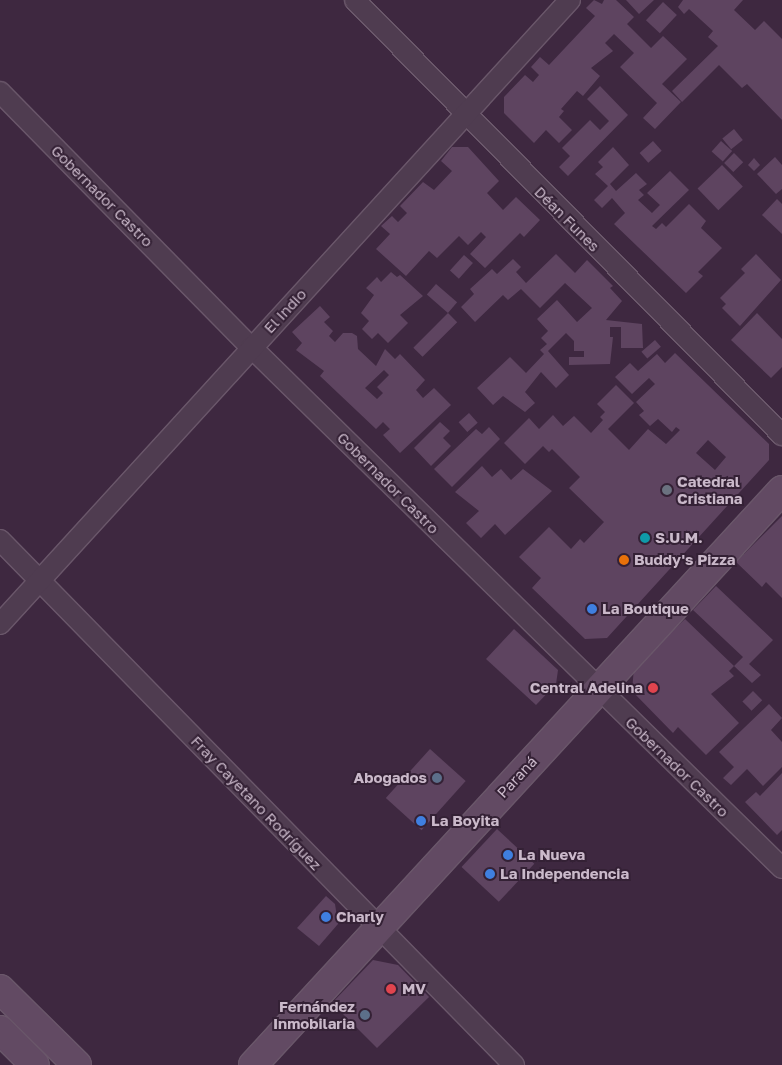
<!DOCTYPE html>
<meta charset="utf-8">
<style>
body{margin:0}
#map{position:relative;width:782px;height:1065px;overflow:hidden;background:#3e2840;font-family:"Golos Text",sans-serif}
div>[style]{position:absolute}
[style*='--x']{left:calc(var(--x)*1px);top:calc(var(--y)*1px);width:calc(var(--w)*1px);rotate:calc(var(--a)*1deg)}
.building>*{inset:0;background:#5e4460;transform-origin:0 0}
.roads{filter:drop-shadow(1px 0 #6a576a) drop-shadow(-1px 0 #6a576a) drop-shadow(0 1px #6a576a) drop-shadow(0 -1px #6a576a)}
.street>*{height:20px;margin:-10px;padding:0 10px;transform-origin:10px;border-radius:10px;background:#4f3c50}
.secondary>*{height:28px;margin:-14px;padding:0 14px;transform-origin:14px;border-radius:14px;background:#624a63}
.dots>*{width:14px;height:14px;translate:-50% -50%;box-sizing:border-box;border:2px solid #342135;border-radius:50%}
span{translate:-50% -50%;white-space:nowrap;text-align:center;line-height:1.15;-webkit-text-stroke:4px #342135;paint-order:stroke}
.street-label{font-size:15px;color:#cab9ca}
.poi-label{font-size:15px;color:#cab9ca;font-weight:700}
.left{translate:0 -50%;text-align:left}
.right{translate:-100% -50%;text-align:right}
</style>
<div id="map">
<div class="building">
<i style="clip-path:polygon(594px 0,602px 4px,604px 0,616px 0,634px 17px,627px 24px,651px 48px,663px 36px,687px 59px,662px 84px,681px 102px,655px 129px,643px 118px,657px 103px,620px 67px,634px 53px,614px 34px,605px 43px,613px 51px,591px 68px,600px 76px,583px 96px,577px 91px,561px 109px,564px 111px,559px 117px,572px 130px,559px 143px,546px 130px,534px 143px,504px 113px,504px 97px,525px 75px,533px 82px,539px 75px,531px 67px,540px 57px,549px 65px,595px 16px,586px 8px)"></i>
<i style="clip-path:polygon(626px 0,654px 0,639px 14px)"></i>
<i style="clip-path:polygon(683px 0,743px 0,734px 10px,755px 30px,764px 21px,782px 39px,782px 120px,747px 84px,742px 88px,719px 65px,682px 102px,672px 91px,718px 46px,708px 37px,713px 31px,689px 9px,684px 14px,678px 7px)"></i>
<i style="left:663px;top:2px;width:19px;height:25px;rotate:43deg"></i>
<i style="clip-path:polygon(600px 86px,628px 115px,568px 176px,559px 167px,570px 156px,562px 148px,590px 120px,600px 130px,609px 121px,587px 99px)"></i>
<i style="left:734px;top:129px;width:14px;height:15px;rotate:51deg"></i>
<i style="left:653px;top:141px;width:13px;height:18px;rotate:48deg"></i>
<i style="left:721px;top:141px;width:15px;height:14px;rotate:42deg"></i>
<i style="clip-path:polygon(452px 147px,468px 147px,499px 181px,487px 193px,503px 210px,516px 197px,540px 220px,524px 237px,520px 233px,485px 268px,470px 254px,486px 237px,481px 232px,468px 245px,459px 236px,437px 258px,429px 251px,406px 276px,376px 249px,390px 234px,381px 226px,392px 216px,398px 222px,407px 213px,400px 206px,423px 182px,434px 190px,452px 171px,441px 161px)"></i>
<i style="clip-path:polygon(613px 147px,629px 165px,610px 184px,616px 191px,636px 173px,647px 184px,639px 190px,644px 195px,638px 200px,652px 213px,660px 205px,647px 193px,670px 171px,689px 190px,652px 226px,656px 229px,662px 223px,666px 227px,689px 204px,706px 221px,701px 228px,722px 248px,698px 272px,703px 276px,686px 293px,614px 224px,625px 213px,612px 198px,602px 208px,594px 200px,608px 186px,595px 174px,603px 167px,598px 162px)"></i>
<i style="left:734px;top:153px;width:13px;height:14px;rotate:45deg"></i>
<i style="clip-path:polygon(775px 157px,782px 165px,782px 189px,776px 194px,757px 174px)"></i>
<i style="clip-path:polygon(754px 158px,760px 165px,754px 171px,748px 165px)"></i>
<i style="left:722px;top:165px;width:30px;height:34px;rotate:46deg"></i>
<i style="clip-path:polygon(777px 199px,782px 204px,782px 234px,762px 215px)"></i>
<i style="clip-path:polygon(556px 254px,575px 273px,587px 260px,613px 286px,610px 288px,622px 301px,606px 320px,642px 324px,643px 348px,621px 348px,621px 327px,610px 327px,610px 337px,613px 337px,610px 364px,569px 365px,569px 357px,584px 357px,584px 351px,574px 351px,574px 341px,566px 333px,548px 351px,569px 375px,556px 388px,541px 372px,525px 392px,535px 403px,525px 412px,503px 396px,493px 405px,477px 388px,510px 357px,526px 373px,544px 354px,540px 350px,547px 344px,541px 338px,548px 331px,537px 319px,557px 300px,577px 322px,592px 308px,565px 283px,540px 308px,521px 289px,508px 300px,503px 295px,475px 322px,461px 307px,474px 294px,470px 289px,492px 269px,497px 274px,513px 259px,521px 267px,516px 272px,526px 283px)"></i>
<i style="clip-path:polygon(756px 254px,781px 280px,740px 326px,722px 308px,726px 304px,720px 298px,745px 273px,741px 269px)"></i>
<i style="left:464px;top:255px;width:12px;height:21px;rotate:42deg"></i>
<i style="clip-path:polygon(391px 272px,397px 277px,400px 275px,423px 296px,400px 315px,408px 323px,388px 343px,378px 333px,372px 339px,362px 329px,369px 321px,361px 313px,374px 295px,366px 288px,377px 277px,381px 282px)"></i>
<i style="left:436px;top:284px;width:28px;height:14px;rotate:41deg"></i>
<i style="clip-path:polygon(evenodd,320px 306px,330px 317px,324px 322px,333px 331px,329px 336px,335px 342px,343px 333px,352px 333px,357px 336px,358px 349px,376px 366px,385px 349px,395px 359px,400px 354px,425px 380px,416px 390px,423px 398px,434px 388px,451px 405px,400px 453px,383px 435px,390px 429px,383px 422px,376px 429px,320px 376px,324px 371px,296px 350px,302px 343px,292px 332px,320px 306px,384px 370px,389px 375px,377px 387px,383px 393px,377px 399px,365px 388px,384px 370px)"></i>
<i style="left:448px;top:313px;width:13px;height:49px;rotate:45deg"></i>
<i style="clip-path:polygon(757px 313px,782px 339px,782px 367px,771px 378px,731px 340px)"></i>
<i style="left:655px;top:340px;width:9px;height:18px;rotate:49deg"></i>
<i style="clip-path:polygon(evenodd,675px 353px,769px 444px,769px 460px,607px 638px,585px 639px,532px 588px,541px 578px,519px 557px,549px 527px,571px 549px,580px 539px,584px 543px,604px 522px,569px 488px,580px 477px,552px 449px,549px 452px,543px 446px,525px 464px,504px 443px,529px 418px,539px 429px,553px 415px,563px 426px,574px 416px,591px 433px,603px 420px,600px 417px,605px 412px,597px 404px,616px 385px,634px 403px,608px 429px,629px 450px,648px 429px,666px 444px,680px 430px,676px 427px,672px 432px,658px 419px,650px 426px,639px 415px,644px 411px,636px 402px,655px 384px,649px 378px,632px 394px,615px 377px,630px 363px,638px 371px,657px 354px,665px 363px,675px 353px,708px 440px,726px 457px,715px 470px,696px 453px,708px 440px)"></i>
<i style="left:469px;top:413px;width:13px;height:14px;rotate:48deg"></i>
<i style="clip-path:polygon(440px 422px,450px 431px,443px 438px,451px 446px,431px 466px,414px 448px)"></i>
<i style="clip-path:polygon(489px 427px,500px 439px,452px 487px,434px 469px,476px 429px,482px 434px)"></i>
<i style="clip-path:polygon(482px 466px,492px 477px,501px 469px,511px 480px,523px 469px,552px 491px,505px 535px,495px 524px,481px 538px,466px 523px,479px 511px,455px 492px)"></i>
<i style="clip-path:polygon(782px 516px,782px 598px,766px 582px,762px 587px,736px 562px)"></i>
<i style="clip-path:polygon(716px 586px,773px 640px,749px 664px,761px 675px,752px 683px,734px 666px,729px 671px,734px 676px,711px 694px,739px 723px,706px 755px,678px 727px,673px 733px,632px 691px,634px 667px,685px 619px,734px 666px,743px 657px,693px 610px)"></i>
<i style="clip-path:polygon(514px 629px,558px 670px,556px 684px,536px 705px,486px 659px)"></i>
<i style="left:753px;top:691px;width:13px;height:15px;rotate:45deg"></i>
<i style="clip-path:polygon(769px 704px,782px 718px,771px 730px,782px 742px,782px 767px,763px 786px,747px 769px,731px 785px,723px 778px,734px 767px,719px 752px)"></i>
<i style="left:430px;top:749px;width:48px;height:66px;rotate:42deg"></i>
<i style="clip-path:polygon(782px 773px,782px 830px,777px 835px,745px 802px,756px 792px,760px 796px)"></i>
<i style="left:497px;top:829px;width:51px;height:52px;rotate:43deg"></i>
<i style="clip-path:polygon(326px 896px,335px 904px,338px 924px,319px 946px,297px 928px)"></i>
<i style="clip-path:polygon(373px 960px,398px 965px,429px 997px,377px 1048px,332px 1003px)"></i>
</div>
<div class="roads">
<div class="street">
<i style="--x:355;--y:0;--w:610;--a:45.53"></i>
<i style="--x:0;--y:92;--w:358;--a:45.5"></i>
<i style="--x:251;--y:347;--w:744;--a:44.46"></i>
<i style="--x:0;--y:540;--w:735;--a:45.61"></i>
<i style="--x:0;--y:624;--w:845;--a:-47.59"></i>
</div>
<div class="secondary">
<i style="--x:0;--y:989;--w:108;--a:44.6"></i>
<i style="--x:0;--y:1030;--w:49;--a:45"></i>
<i style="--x:253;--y:1065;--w:781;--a:-47.39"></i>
</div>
</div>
<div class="dots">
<i style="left:667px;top:490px;background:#6b7280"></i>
<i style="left:645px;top:538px;background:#0f9aa8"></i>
<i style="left:624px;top:560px;background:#e8710a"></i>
<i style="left:592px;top:609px;background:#3f7fe0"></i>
<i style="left:653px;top:688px;background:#e0444e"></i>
<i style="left:437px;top:778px;background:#5c6f8a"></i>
<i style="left:421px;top:821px;background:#3f7fe0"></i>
<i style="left:508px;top:855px;background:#3f7fe0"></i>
<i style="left:490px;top:874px;background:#3f7fe0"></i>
<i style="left:326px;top:917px;background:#3f7fe0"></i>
<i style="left:391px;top:989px;background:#e0444e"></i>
<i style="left:365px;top:1015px;background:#5c6f8a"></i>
</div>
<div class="street-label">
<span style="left:102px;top:196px;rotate:45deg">Gobernador Castro</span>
<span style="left:567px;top:219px;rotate:45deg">Déan Funes</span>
<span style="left:285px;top:311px;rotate:-47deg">El Indio</span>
<span style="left:388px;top:483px;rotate:45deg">Gobernador Castro</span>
<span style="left:677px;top:767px;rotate:44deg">Gobernador Castro</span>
<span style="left:517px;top:777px;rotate:-47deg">Paraná</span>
<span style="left:256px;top:803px;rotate:46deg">Fray Cayetano Rodríguez</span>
</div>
<div class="poi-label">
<span class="left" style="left:677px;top:490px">Catedral<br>Cristiana</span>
<span class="left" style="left:655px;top:538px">S.U.M.</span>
<span class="left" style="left:634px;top:560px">Buddy's Pizza</span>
<span class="left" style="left:602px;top:609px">La Boutique</span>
<span class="right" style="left:643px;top:688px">Central Adelina</span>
<span class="right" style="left:427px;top:778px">Abogados</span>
<span class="left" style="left:431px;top:821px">La Boyita</span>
<span class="left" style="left:518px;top:855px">La Nueva</span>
<span class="left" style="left:500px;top:874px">La Independencia</span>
<span class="left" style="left:336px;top:917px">Charly</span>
<span class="left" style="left:402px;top:989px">MV</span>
<span class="right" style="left:355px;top:1015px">Fernández<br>Inmobilaria</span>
</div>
</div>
